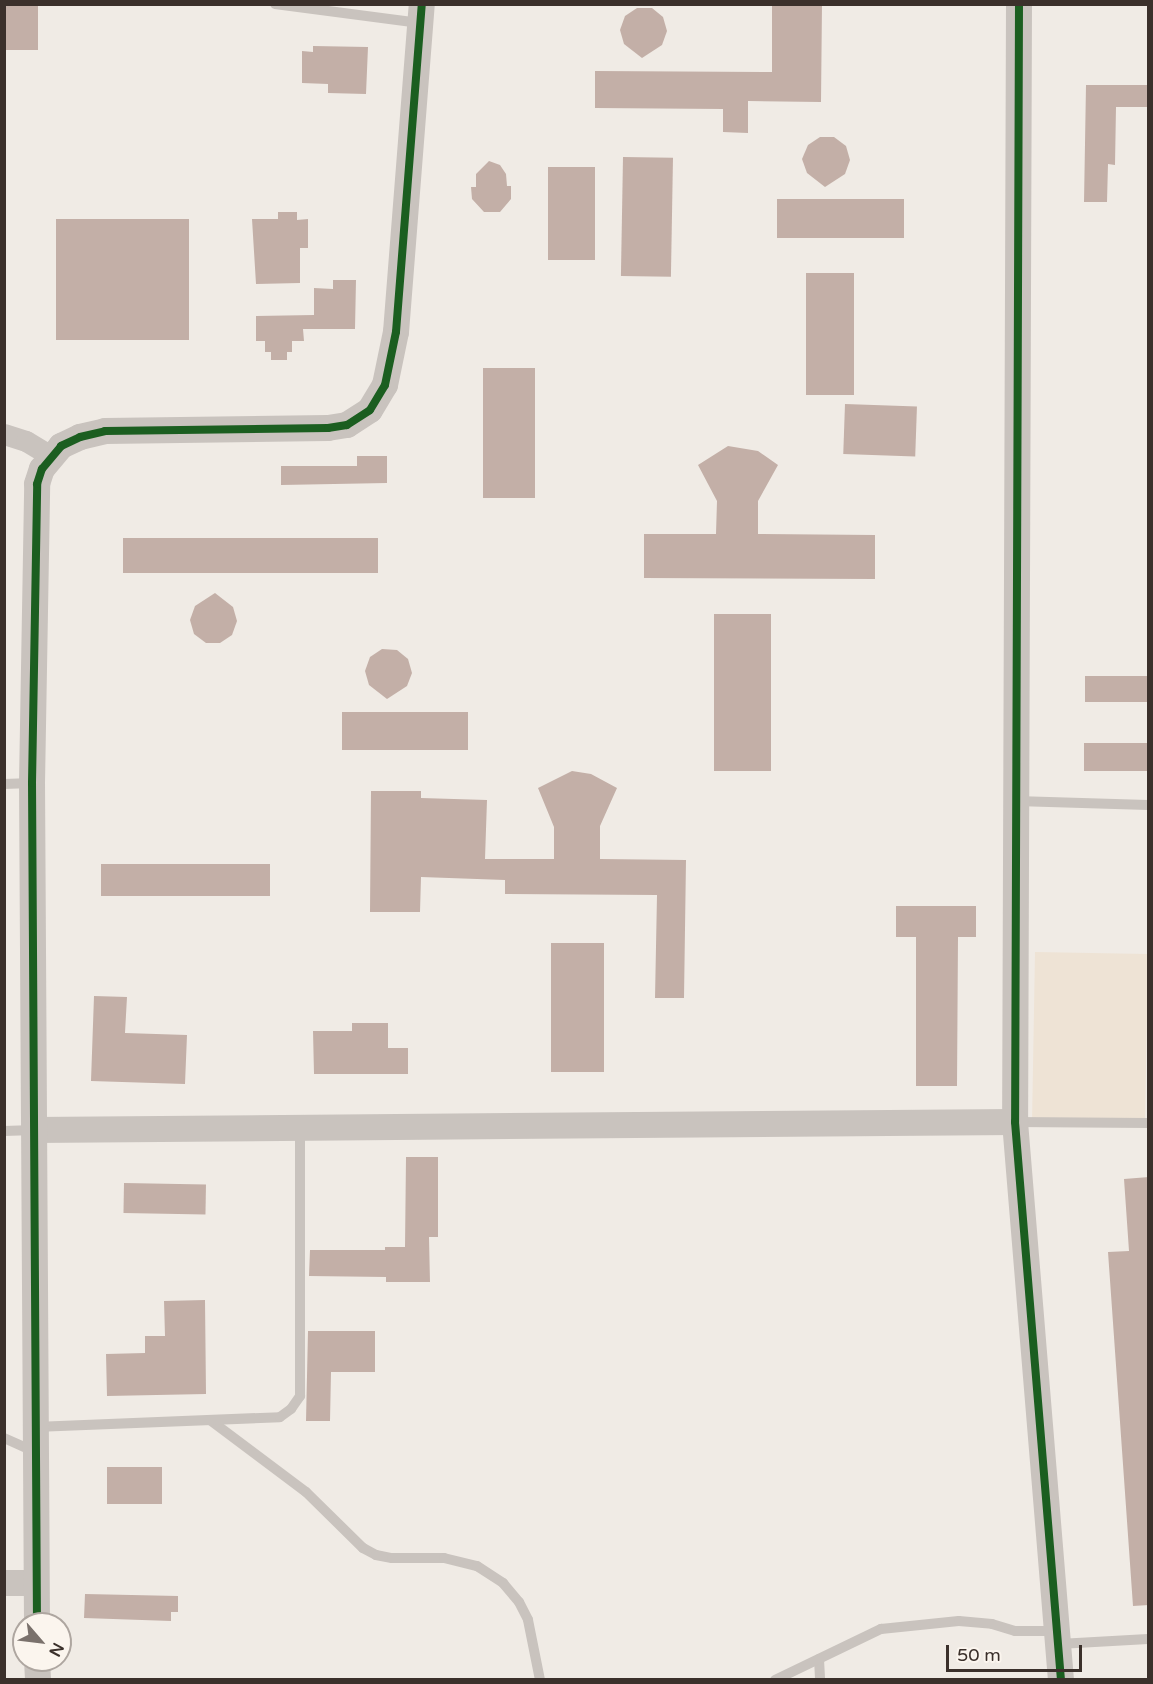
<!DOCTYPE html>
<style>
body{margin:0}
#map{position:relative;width:1153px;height:1684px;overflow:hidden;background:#f0ebe5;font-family:"Varela Round",sans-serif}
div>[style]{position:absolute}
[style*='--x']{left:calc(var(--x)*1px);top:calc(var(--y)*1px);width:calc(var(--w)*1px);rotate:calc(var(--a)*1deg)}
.plaza>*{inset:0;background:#eee3d5;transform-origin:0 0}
.building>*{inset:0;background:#c3afa7;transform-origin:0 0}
.service>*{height:10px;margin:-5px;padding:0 5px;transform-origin:5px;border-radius:5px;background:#c9c3be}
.minor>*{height:21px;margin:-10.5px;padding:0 10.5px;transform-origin:10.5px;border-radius:10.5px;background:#c9c3be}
.tertiary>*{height:26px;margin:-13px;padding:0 13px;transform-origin:13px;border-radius:13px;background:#c9c3be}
.cycleway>*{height:8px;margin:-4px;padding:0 4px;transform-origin:4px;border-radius:4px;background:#1b5e20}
span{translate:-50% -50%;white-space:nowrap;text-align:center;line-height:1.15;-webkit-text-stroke:5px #fbf5ee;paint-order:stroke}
.frame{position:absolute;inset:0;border:6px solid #3b302b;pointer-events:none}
.north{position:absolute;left:12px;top:1612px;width:60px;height:60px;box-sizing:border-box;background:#fbf5ee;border:2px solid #aea6a0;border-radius:50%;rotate:118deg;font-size:16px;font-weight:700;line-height:24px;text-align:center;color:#3b302b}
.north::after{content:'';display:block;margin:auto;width:21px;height:27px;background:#7a716c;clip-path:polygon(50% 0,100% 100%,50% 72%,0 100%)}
.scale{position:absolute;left:946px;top:1645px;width:136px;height:27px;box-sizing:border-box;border:3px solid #3b302b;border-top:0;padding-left:8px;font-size:18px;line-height:21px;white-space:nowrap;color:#3b302b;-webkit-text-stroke:4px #fbf5ee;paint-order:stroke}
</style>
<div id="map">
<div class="plaza">
<i style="left:1035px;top:952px;width:113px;height:169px;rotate:1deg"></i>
</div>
<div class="building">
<i style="left:4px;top:4px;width:34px;height:46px"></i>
<i style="clip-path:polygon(772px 4px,822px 4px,821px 102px,748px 101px,748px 133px,723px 132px,723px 109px,595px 108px,595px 71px,772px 72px)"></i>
<i style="clip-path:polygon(637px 8px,652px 8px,663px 17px,667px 31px,662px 45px,642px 58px,624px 44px,620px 30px,625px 16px)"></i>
<i style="clip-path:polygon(313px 46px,368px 47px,366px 94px,328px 93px,328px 84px,302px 83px,302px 51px,313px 52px)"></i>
<i style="clip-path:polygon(1086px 85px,1149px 85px,1149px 107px,1116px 107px,1115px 165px,1108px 164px,1107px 202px,1084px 202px)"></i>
<i style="clip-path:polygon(820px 137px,834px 137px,846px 146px,850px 160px,845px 174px,825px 187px,807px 173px,802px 159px,808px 145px)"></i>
<i style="left:623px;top:157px;width:50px;height:119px;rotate:1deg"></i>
<i style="clip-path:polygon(489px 161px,500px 165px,506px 174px,507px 186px,511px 186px,511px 199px,500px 212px,484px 212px,472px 199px,471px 187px,476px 187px,476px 174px)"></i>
<i style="left:548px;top:167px;width:47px;height:93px"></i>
<i style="left:777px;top:199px;width:127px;height:39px"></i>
<i style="clip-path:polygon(278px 212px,297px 212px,297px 220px,308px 219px,308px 248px,300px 248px,300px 283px,256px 284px,252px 219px,278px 219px)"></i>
<i style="left:56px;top:219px;width:133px;height:121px"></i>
<i style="left:806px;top:273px;width:48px;height:122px"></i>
<i style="clip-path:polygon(333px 280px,356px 280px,355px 329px,303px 329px,304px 341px,292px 341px,292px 352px,287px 352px,287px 360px,271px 360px,271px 352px,265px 352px,265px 341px,256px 341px,256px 316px,314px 315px,314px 288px,333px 289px)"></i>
<i style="left:483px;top:368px;width:52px;height:130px"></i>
<i style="left:845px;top:404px;width:72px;height:50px;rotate:2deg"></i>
<i style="clip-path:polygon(728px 446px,758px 451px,778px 465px,758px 501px,758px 534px,875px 535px,875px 579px,644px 578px,644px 534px,716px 534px,717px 501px,698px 465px)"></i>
<i style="clip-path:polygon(357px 456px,387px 456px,387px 483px,281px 485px,281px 466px,357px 466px)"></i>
<i style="left:123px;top:538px;width:255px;height:35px"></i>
<i style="clip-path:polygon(215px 593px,233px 607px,237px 621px,232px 635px,220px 643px,206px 643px,194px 634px,190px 620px,195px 606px)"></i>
<i style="left:714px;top:614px;width:57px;height:157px"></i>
<i style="clip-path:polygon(382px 649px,397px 650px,408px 659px,412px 673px,407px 686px,387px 699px,369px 685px,365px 671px,370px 657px)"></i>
<i style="left:1149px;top:676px;width:26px;height:64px;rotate:90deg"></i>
<i style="left:342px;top:712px;width:126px;height:38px"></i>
<i style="left:1084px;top:743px;width:65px;height:28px"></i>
<i style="clip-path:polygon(572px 771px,591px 774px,617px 788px,600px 826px,600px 859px,686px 860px,684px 998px,655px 998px,657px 895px,505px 894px,505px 880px,421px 877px,420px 912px,370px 912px,371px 791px,421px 791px,421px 798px,487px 800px,485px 859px,554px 859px,554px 827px,538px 788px)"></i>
<i style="left:101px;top:864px;width:169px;height:32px"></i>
<i style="clip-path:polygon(896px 906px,976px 906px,976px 937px,958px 937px,957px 1086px,916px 1086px,916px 937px,896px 937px)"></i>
<i style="left:551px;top:943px;width:53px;height:129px"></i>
<i style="clip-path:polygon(94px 996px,127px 997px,125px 1033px,187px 1035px,185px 1084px,91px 1081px)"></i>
<i style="clip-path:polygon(352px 1023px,388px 1023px,388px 1048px,408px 1048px,408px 1074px,314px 1074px,313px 1031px,352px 1031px)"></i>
<i style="clip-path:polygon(406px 1157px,438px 1157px,438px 1237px,429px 1237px,430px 1282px,386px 1282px,386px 1277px,309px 1276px,310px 1250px,385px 1250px,385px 1247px,405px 1247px)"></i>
<i style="clip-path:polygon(1149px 1177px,1149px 1605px,1133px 1606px,1108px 1252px,1129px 1251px,1124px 1179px)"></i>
<i style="left:124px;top:1183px;width:82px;height:30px;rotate:1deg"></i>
<i style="clip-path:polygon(205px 1300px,206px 1394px,107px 1396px,106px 1354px,145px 1353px,145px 1336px,165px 1336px,164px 1301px)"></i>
<i style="clip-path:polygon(308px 1331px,375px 1331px,375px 1372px,331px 1372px,330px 1421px,306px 1421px)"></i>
<i style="left:162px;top:1467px;width:37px;height:55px;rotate:90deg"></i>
<i style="clip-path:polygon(85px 1594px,178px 1596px,178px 1612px,171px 1612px,171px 1621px,84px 1618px)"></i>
</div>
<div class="service">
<i style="--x:275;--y:4;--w:146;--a:7.5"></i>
<i style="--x:4;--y:784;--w:28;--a:-2"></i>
<i style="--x:1016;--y:801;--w:132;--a:1.7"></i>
<i style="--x:1015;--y:1122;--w:133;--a:0.4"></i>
<i style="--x:4;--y:1131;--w:30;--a:-2"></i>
<i style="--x:210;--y:1420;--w:120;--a:36.9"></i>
<i style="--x:306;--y:1492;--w:80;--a:44.5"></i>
<i style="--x:363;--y:1548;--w:15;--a:28"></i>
<i style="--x:376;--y:1555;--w:16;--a:11"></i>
<i style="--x:392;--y:1558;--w:52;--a:0"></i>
<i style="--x:444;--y:1558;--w:34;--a:14"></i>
<i style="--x:477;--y:1566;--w:31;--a:33"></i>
<i style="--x:503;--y:1583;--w:25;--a:50"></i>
<i style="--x:519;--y:1602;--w:20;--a:63"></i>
<i style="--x:528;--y:1620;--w:61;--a:78.7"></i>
<i style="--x:35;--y:1427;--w:245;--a:-2.3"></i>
<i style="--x:280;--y:1417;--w:14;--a:-36"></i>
<i style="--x:291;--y:1409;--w:16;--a:-55"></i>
<i style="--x:300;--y:1396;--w:268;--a:-90"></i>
<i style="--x:4;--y:1438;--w:34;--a:24"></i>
<i style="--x:1059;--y:1644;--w:89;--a:-3.2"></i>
<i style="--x:819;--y:1659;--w:21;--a:87"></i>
<i style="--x:775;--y:1680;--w:118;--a:-25.7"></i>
<i style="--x:881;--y:1629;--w:78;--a:-5.9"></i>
<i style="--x:959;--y:1621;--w:33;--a:5"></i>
<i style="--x:992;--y:1624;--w:24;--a:17"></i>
<i style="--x:1015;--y:1631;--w:43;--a:0"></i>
</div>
<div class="minor">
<i style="--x:4;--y:434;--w:23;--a:18"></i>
<i style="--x:26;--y:441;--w:29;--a:31"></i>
</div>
<div class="tertiary">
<i style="--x:1019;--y:4;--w:1118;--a:90.2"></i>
<i style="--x:1015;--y:1122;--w:560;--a:85.29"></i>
<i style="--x:34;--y:1130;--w:981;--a:-0.47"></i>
<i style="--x:4;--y:1583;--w:32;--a:0"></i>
<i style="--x:37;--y:1624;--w:841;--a:-90.34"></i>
<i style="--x:32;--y:783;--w:299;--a:-89"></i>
<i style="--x:37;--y:484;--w:16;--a:-72"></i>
<i style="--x:42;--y:469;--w:30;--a:-50"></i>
<i style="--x:61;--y:446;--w:21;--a:-25"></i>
<i style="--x:80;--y:437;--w:26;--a:-13"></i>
<i style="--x:105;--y:431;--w:223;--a:-0.8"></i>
<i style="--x:328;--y:428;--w:19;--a:-9"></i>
<i style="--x:347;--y:425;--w:27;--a:-33"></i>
<i style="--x:370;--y:410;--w:29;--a:-59"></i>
<i style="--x:385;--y:385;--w:54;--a:-78.3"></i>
<i style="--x:396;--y:332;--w:329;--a:-85.5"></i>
<i style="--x:37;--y:1660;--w:20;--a:87"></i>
</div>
<div class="cycleway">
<i style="--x:1019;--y:4;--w:1118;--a:90.2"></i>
<i style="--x:1015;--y:1122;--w:560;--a:85.29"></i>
<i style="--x:37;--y:1624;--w:841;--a:-90.34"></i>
<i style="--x:32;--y:783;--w:299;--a:-89"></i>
<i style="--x:37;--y:484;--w:16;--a:-72"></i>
<i style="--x:42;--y:469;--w:30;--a:-50"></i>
<i style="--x:61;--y:446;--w:21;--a:-25"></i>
<i style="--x:80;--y:437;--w:26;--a:-13"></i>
<i style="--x:105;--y:431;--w:223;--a:-0.8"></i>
<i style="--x:328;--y:428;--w:19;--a:-9"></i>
<i style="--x:347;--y:425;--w:27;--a:-33"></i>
<i style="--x:370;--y:410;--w:29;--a:-59"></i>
<i style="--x:385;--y:385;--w:54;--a:-78.3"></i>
<i style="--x:396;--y:332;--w:329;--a:-85.5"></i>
</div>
<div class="frame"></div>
<div class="north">N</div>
<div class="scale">50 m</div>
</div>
